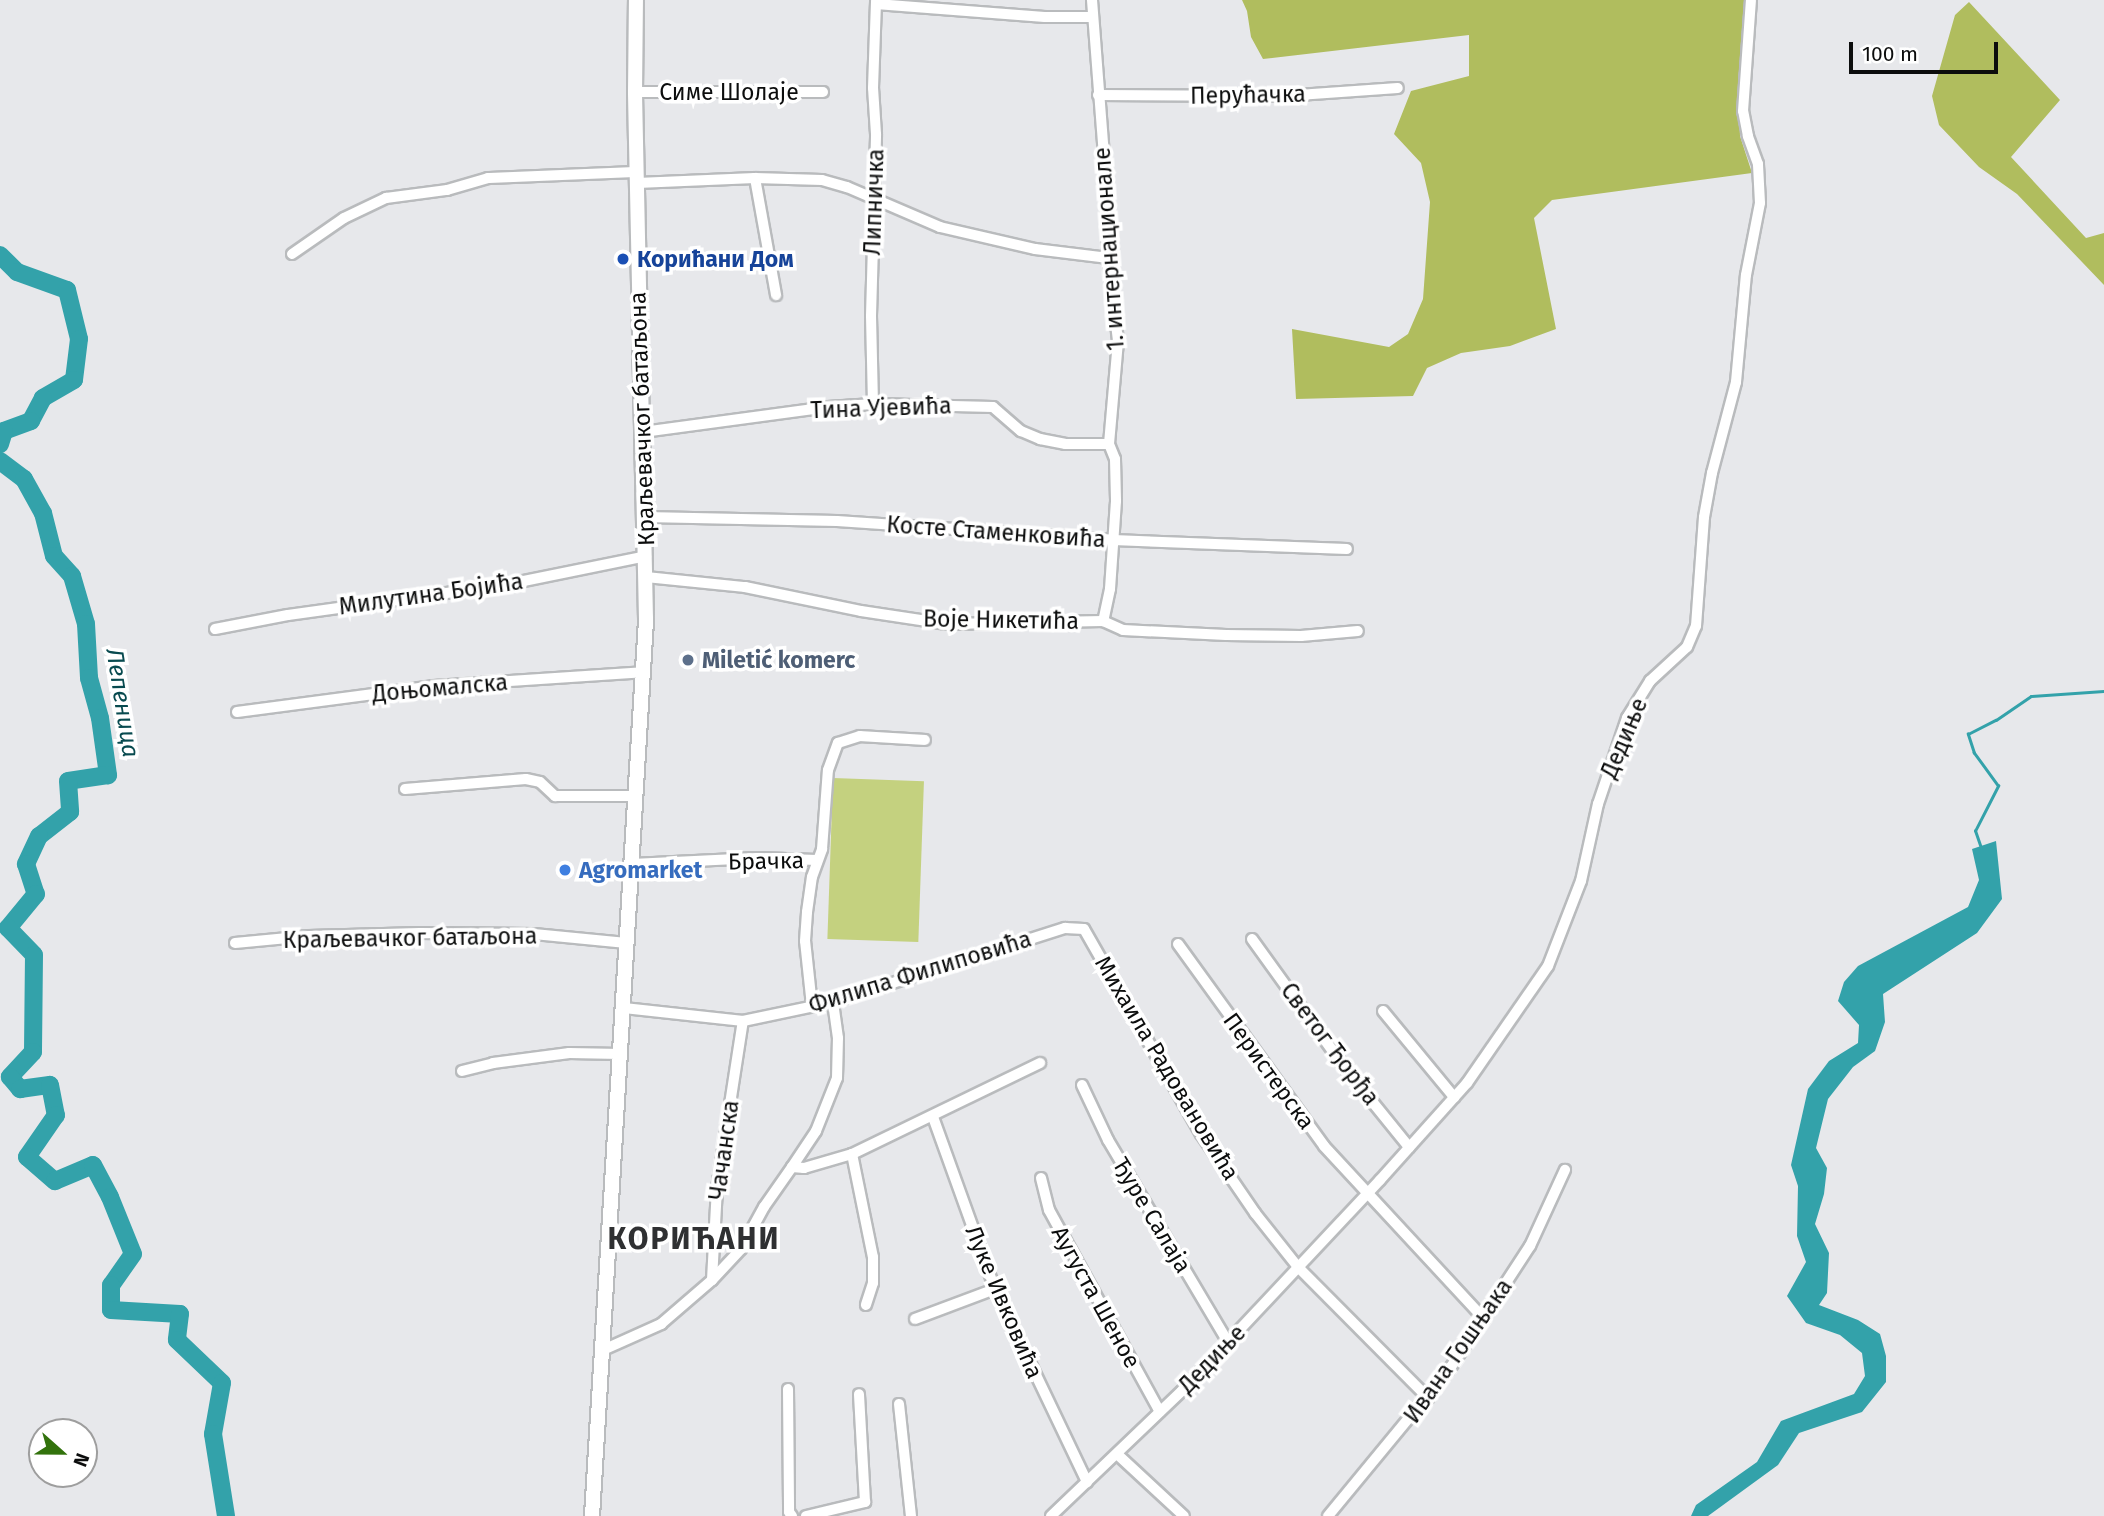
<!DOCTYPE html>
<meta charset="utf-8">
<style>
body{margin:0}
#map{position:relative;width:2104px;height:1516px;overflow:hidden;background:#e7e8eb;font-family:"Fira Sans",sans-serif}
div>[style]{position:absolute}
[style*='--x']{left:calc(var(--x)*1px);top:calc(var(--y)*1px);width:calc(var(--w)*1px);rotate:calc(var(--a)*1deg)}
.green>*{inset:0;background:#c4d17f;transform-origin:0 0}
.forest>*{inset:0;background:#b0bd5e}
.water>*{inset:0;background:#33a2aa}
.stream>*{height:2.5px;margin:-1.25px;padding:0 1.25px;transform-origin:1.25px;border-radius:1.25px;background:#33a2aa}
.river>*{height:18px;margin:-9px;padding:0 9px;transform-origin:9px;border-radius:9px;background:#33a2aa}
.roads{filter:drop-shadow(2px 0 #b9bbbd) drop-shadow(-2px 0 #b9bbbd) drop-shadow(0 2px #b9bbbd) drop-shadow(0 -2px #b9bbbd)}
.minor>*{height:10px;margin:-5px;padding:0 5px;transform-origin:5px;border-radius:5px;background:#fff}
.major>*{height:14px;margin:-7px;padding:0 7px;transform-origin:7px;border-radius:7px;background:#fff}
.dots>*{width:19px;height:19px;translate:-50% -50%;box-sizing:border-box;border:4px solid #fff;border-radius:50%}
span{translate:-50% -50%;white-space:nowrap;text-align:center;line-height:1.15;-webkit-text-stroke:7px #fff;paint-order:stroke}
.street-label{font-size:23px;color:#0c0d0d}
.transit-label{font-size:23px;color:#164399;font-weight:700}
.left{translate:0 -50%;text-align:left}
.service-label{font-size:23px;color:#4e5e75;font-weight:700}
.shop-label{font-size:23px;color:#366cbe;font-weight:700}
.water-label{font-size:24px;color:#084a4f;font-style:italic}
.district-label{font-size:30px;color:#2f3032;font-weight:700;letter-spacing:2px}
.north{position:absolute;left:28px;top:1418px;width:70px;height:70px;box-sizing:border-box;background:#fff;border:2px solid #9e9e9e;border-radius:50%;rotate:111deg;font-size:19px;font-weight:700;line-height:28px;text-align:center;color:#0c0d0d}
.north::after{content:'';display:block;margin:auto;width:24px;height:32px;background:#32720c;clip-path:polygon(50% 0,100% 100%,50% 72%,0 100%)}
.scale{position:absolute;left:1849px;top:42px;width:149px;height:32px;box-sizing:border-box;border:4px solid #0c0d0d;border-top:0;padding-left:9px;font-size:21px;line-height:24px;white-space:nowrap;color:#0c0d0d;-webkit-text-stroke:5px #fff;paint-order:stroke}
</style>
<div id="map">
<div class="green">
<i style="left:833px;top:778px;width:91px;height:161px;rotate:2deg"></i>
</div>
<div class="forest">
<i style="clip-path:polygon(1242px 0,1745px 0,1738px 83px,1740px 136px,1752px 173px,1552px 200px,1534px 218px,1556px 329px,1510px 346px,1461px 353px,1427px 368px,1413px 396px,1296px 399px,1292px 329px,1389px 347px,1408px 334px,1423px 299px,1430px 202px,1421px 163px,1394px 134px,1411px 91px,1469px 76px,1469px 35px,1263px 59px,1251px 37px,1247px 11px)"></i>
<i style="clip-path:polygon(1969px 2px,2060px 100px,2011px 157px,2086px 238px,2104px 233px,2104px 285px,2017px 194px,1979px 167px,1939px 125px,1932px 96px,1955px 15px)"></i>
</div>
<div class="water">
<i style="clip-path:polygon(1996px 841px,2002px 899px,1977px 933px,1883px 994px,1885px 1022px,1875px 1051px,1853px 1067px,1828px 1099px,1816px 1148px,1827px 1168px,1824px 1194px,1815px 1224px,1829px 1253px,1827px 1293px,1819px 1305px,1858px 1320px,1880px 1334px,1886px 1356px,1886px 1382px,1862px 1412px,1799px 1433px,1778px 1465px,1708px 1516px,1691px 1516px,1696px 1505px,1757px 1462px,1781px 1421px,1854px 1394px,1865px 1376px,1862px 1353px,1840px 1335px,1806px 1323px,1787px 1296px,1806px 1262px,1797px 1236px,1798px 1186px,1791px 1165px,1808px 1089px,1829px 1061px,1858px 1043px,1859px 1025px,1838px 1001px,1844px 982px,1858px 966px,1968px 907px,1979px 880px,1972px 849px)"></i>
</div>
<div class="stream">
<i style="--x:1981;--y:848;--w:18;--a:-109"></i>
<i style="--x:1975;--y:831;--w:51;--a:-62.9"></i>
<i style="--x:1998;--y:786;--w:41;--a:-126"></i>
<i style="--x:1974;--y:753;--w:20;--a:-108"></i>
<i style="--x:1968;--y:734;--w:31;--a:-27"></i>
<i style="--x:1996;--y:720;--w:42;--a:-34.4"></i>
<i style="--x:2031;--y:696;--w:73;--a:-3.9"></i>
</div>
<div class="river">
<i style="--x:0;--y:255;--w:24;--a:45"></i>
<i style="--x:17;--y:272;--w:53;--a:19.8"></i>
<i style="--x:67;--y:290;--w:50;--a:76.2"></i>
<i style="--x:79;--y:339;--w:41;--a:97"></i>
<i style="--x:74;--y:380;--w:36;--a:150"></i>
<i style="--x:43;--y:398;--w:26;--a:118"></i>
<i style="--x:31;--y:421;--w:29;--a:160"></i>
<i style="--x:4;--y:431;--w:14;--a:107"></i>
<i style="--x:0;--y:461;--w:30;--a:37"></i>
<i style="--x:24;--y:479;--w:39;--a:61"></i>
<i style="--x:43;--y:513;--w:44;--a:75.7"></i>
<i style="--x:54;--y:556;--w:27;--a:48"></i>
<i style="--x:72;--y:576;--w:50;--a:73.7"></i>
<i style="--x:86;--y:624;--w:54;--a:86.8"></i>
<i style="--x:89;--y:678;--w:41;--a:74.6"></i>
<i style="--x:100;--y:718;--w:58;--a:82"></i>
<i style="--x:108;--y:775;--w:40;--a:171.5"></i>
<i style="--x:68;--y:781;--w:31;--a:86"></i>
<i style="--x:70;--y:812;--w:39;--a:142"></i>
<i style="--x:39;--y:836;--w:31;--a:115"></i>
<i style="--x:26;--y:864;--w:32;--a:72"></i>
<i style="--x:36;--y:894;--w:44;--a:129.5"></i>
<i style="--x:8;--y:928;--w:37;--a:46"></i>
<i style="--x:34;--y:955;--w:97;--a:90.6"></i>
<i style="--x:33;--y:1052;--w:34;--a:133"></i>
<i style="--x:10;--y:1077;--w:16;--a:50"></i>
<i style="--x:20;--y:1089;--w:30;--a:-8"></i>
<i style="--x:50;--y:1085;--w:31;--a:79"></i>
<i style="--x:56;--y:1115;--w:51;--a:124.6"></i>
<i style="--x:27;--y:1157;--w:37;--a:41"></i>
<i style="--x:55;--y:1181;--w:41;--a:-22.8"></i>
<i style="--x:93;--y:1165;--w:36;--a:62"></i>
<i style="--x:110;--y:1197;--w:61;--a:68"></i>
<i style="--x:133;--y:1254;--w:38;--a:125"></i>
<i style="--x:111;--y:1285;--w:25;--a:90"></i>
<i style="--x:111;--y:1310;--w:69;--a:3.3"></i>
<i style="--x:180;--y:1314;--w:26;--a:97"></i>
<i style="--x:177;--y:1340;--w:62;--a:43.7"></i>
<i style="--x:222;--y:1383;--w:52;--a:100"></i>
<i style="--x:213;--y:1434;--w:83;--a:81"></i>
</div>
<div class="roads">
<div class="minor">
<i style="--x:1092;--y:0;--w:183;--a:85.6"></i>
<i style="--x:1106;--y:182;--w:76;--a:88.5"></i>
<i style="--x:1108;--y:258;--w:84;--a:83.1"></i>
<i style="--x:1118;--y:341;--w:103;--a:95"></i>
<i style="--x:1109;--y:444;--w:16;--a:68"></i>
<i style="--x:1115;--y:459;--w:42;--a:88.6"></i>
<i style="--x:1116;--y:501;--w:88;--a:93.9"></i>
<i style="--x:1110;--y:589;--w:33;--a:102"></i>
<i style="--x:876;--y:4;--w:169;--a:4.4"></i>
<i style="--x:1045;--y:17;--w:48;--a:0"></i>
<i style="--x:635;--y:92;--w:188;--a:0"></i>
<i style="--x:1098;--y:95;--w:186;--a:0.3"></i>
<i style="--x:1284;--y:96;--w:114;--a:-4"></i>
<i style="--x:755;--y:178;--w:119;--a:79.8"></i>
<i style="--x:637;--y:183;--w:118;--a:-2.4"></i>
<i style="--x:755;--y:178;--w:67;--a:1.7"></i>
<i style="--x:822;--y:180;--w:26;--a:16"></i>
<i style="--x:847;--y:187;--w:101;--a:23.3"></i>
<i style="--x:940;--y:227;--w:98;--a:13"></i>
<i style="--x:1035;--y:249;--w:74;--a:7"></i>
<i style="--x:292;--y:254;--w:63;--a:-34.7"></i>
<i style="--x:344;--y:218;--w:47;--a:-25.5"></i>
<i style="--x:386;--y:198;--w:62;--a:-7.5"></i>
<i style="--x:447;--y:190;--w:43;--a:-16.3"></i>
<i style="--x:488;--y:178;--w:148;--a:-2.3"></i>
<i style="--x:873;--y:404;--w:88;--a:-91.3"></i>
<i style="--x:871;--y:316;--w:182;--a:-88.4"></i>
<i style="--x:876;--y:134;--w:46;--a:-93.7"></i>
<i style="--x:873;--y:88;--w:88;--a:-88"></i>
<i style="--x:643;--y:432;--w:187;--a:-7.7"></i>
<i style="--x:828;--y:407;--w:45;--a:-3.8"></i>
<i style="--x:873;--y:404;--w:120;--a:1.4"></i>
<i style="--x:993;--y:407;--w:37;--a:41"></i>
<i style="--x:1021;--y:431;--w:21;--a:23"></i>
<i style="--x:1040;--y:439;--w:25;--a:11"></i>
<i style="--x:1065;--y:444;--w:44;--a:0"></i>
<i style="--x:645;--y:517;--w:192;--a:1.2"></i>
<i style="--x:837;--y:521;--w:277;--a:3.9"></i>
<i style="--x:1113;--y:540;--w:234;--a:2.2"></i>
<i style="--x:646;--y:577;--w:100;--a:5.8"></i>
<i style="--x:745;--y:587;--w:118;--a:11.7"></i>
<i style="--x:861;--y:611;--w:87;--a:8.6"></i>
<i style="--x:947;--y:624;--w:156;--a:-1.1"></i>
<i style="--x:1103;--y:621;--w:22;--a:24"></i>
<i style="--x:1123;--y:630;--w:103;--a:2.8"></i>
<i style="--x:1226;--y:635;--w:75;--a:0.8"></i>
<i style="--x:1301;--y:636;--w:57;--a:-5"></i>
<i style="--x:215;--y:629;--w:74;--a:-10.9"></i>
<i style="--x:288;--y:615;--w:218;--a:-7.9"></i>
<i style="--x:504;--y:585;--w:145;--a:-11.5"></i>
<i style="--x:237;--y:712;--w:199;--a:-7.5"></i>
<i style="--x:434;--y:686;--w:209;--a:-3.8"></i>
<i style="--x:405;--y:789;--w:121;--a:-4.7"></i>
<i style="--x:526;--y:779;--w:14;--a:12"></i>
<i style="--x:540;--y:782;--w:21;--a:43"></i>
<i style="--x:555;--y:796;--w:81;--a:0"></i>
<i style="--x:632;--y:864;--w:125;--a:-2.7"></i>
<i style="--x:757;--y:858;--w:60;--a:1.9"></i>
<i style="--x:1252;--y:939;--w:159;--a:54.2"></i>
<i style="--x:1345;--y:1068;--w:102;--a:51"></i>
<i style="--x:235;--y:943;--w:74;--a:-5.4"></i>
<i style="--x:309;--y:936;--w:111;--a:-1.5"></i>
<i style="--x:420;--y:933;--w:114;--a:0.5"></i>
<i style="--x:534;--y:934;--w:93;--a:5.5"></i>
<i style="--x:1178;--y:944;--w:249;--a:54.1"></i>
<i style="--x:1324;--y:1146;--w:236;--a:47.2"></i>
<i style="--x:812;--y:1006;--w:65;--a:-96.1"></i>
<i style="--x:805;--y:941;--w:29;--a:-86"></i>
<i style="--x:807;--y:912;--w:35;--a:-82"></i>
<i style="--x:812;--y:877;--w:30;--a:-70"></i>
<i style="--x:822;--y:849;--w:79;--a:-85.7"></i>
<i style="--x:828;--y:770;--w:29;--a:-70"></i>
<i style="--x:838;--y:743;--w:23;--a:-18"></i>
<i style="--x:860;--y:736;--w:65;--a:3.5"></i>
<i style="--x:624;--y:1008;--w:120;--a:6.2"></i>
<i style="--x:743;--y:1021;--w:92;--a:-11.9"></i>
<i style="--x:833;--y:1002;--w:244;--a:-17.7"></i>
<i style="--x:1065;--y:928;--w:19;--a:3"></i>
<i style="--x:1084;--y:929;--w:236;--a:60.3"></i>
<i style="--x:1201;--y:1134;--w:96;--a:55.6"></i>
<i style="--x:1255;--y:1213;--w:69;--a:51.5"></i>
<i style="--x:1298;--y:1267;--w:185;--a:45.2"></i>
<i style="--x:1383;--y:1011;--w:112;--a:50.5"></i>
<i style="--x:462;--y:1071;--w:32;--a:-14"></i>
<i style="--x:493;--y:1063;--w:77;--a:-7.5"></i>
<i style="--x:569;--y:1053;--w:52;--a:1.1"></i>
<i style="--x:1082;--y:1085;--w:61;--a:64.7"></i>
<i style="--x:1108;--y:1140;--w:235;--a:59.3"></i>
<i style="--x:933;--y:1117;--w:183;--a:70.2"></i>
<i style="--x:995;--y:1289;--w:214;--a:64.5"></i>
<i style="--x:852;--y:1154;--w:105;--a:78.5"></i>
<i style="--x:873;--y:1257;--w:26;--a:90"></i>
<i style="--x:873;--y:1283;--w:23;--a:108"></i>
<i style="--x:792;--y:1167;--w:43;--a:-56.3"></i>
<i style="--x:816;--y:1131;--w:57;--a:-68.4"></i>
<i style="--x:837;--y:1078;--w:40;--a:-88.6"></i>
<i style="--x:838;--y:1038;--w:36;--a:-98"></i>
<i style="--x:1041;--y:1178;--w:33;--a:76"></i>
<i style="--x:1049;--y:1210;--w:230;--a:61.2"></i>
<i style="--x:712;--y:1280;--w:92;--a:-86.9"></i>
<i style="--x:717;--y:1188;--w:169;--a:-81.2"></i>
<i style="--x:915;--y:1319;--w:85;--a:-20.6"></i>
<i style="--x:603;--y:1350;--w:64;--a:-24.1"></i>
<i style="--x:661;--y:1324;--w:67;--a:-40.8"></i>
<i style="--x:712;--y:1280;--w:42;--a:-46.9"></i>
<i style="--x:741;--y:1249;--w:48;--a:-61.3"></i>
<i style="--x:764;--y:1207;--w:49;--a:-55"></i>
<i style="--x:792;--y:1167;--w:12;--a:5"></i>
<i style="--x:804;--y:1168;--w:50;--a:-16.3"></i>
<i style="--x:852;--y:1154;--w:209;--a:-25.8"></i>
<i style="--x:788;--y:1389;--w:123;--a:89.5"></i>
<i style="--x:789;--y:1512;--w:5;--a:53"></i>
<i style="--x:899;--y:1404;--w:113;--a:83.9"></i>
<i style="--x:1117;--y:1454;--w:91;--a:42.8"></i>
<i style="--x:806;--y:1516;--w:61;--a:-13.3"></i>
<i style="--x:865;--y:1502;--w:108;--a:-93.2"></i>
<i style="--x:1051;--y:1516;--w:181;--a:-43.7"></i>
<i style="--x:1182;--y:1391;--w:289;--a:-46.8"></i>
<i style="--x:1380;--y:1180;--w:130;--a:-48.1"></i>
<i style="--x:1467;--y:1083;--w:142;--a:-55.3"></i>
<i style="--x:1548;--y:966;--w:91;--a:-68.8"></i>
<i style="--x:1581;--y:881;--w:79;--a:-77.6"></i>
<i style="--x:1598;--y:804;--w:91;--a:-71.4"></i>
<i style="--x:1627;--y:718;--w:44;--a:-58.1"></i>
<i style="--x:1650;--y:681;--w:50;--a:-42.6"></i>
<i style="--x:1687;--y:647;--w:23;--a:-67"></i>
<i style="--x:1696;--y:626;--w:109;--a:-85.8"></i>
<i style="--x:1704;--y:517;--w:45;--a:-79.7"></i>
<i style="--x:1712;--y:473;--w:94;--a:-75.2"></i>
<i style="--x:1736;--y:382;--w:107;--a:-84.7"></i>
<i style="--x:1746;--y:275;--w:73;--a:-79"></i>
<i style="--x:1760;--y:203;--w:39;--a:-93"></i>
<i style="--x:1758;--y:164;--w:30;--a:-110"></i>
<i style="--x:1748;--y:136;--w:25;--a:-101"></i>
<i style="--x:1743;--y:111;--w:111;--a:-85.9"></i>
<i style="--x:1328;--y:1516;--w:193;--a:-50.5"></i>
<i style="--x:1451;--y:1367;--w:145;--a:-56.9"></i>
<i style="--x:1530;--y:1246;--w:84;--a:-65.3"></i>
</div>
<div class="major">
<i style="--x:592;--y:1516;--w:899;--a:-86.55"></i>
<i style="--x:646;--y:619;--w:527;--a:-91.2"></i>
<i style="--x:635;--y:92;--w:92;--a:-89.4"></i>
</div>
</div>
<div class="dots">
<i style="left:623px;top:259px;background:#1a4fb4"></i>
<i style="left:688px;top:660px;background:#5c6f8a"></i>
<i style="left:565px;top:870px;background:#3f7fe0"></i>
</div>
<div class="street-label">
<span style="left:729px;top:92px">Симе Шолаје</span>
<span style="left:1248px;top:95px;rotate:-1deg">Перућачка</span>
<span style="left:874px;top:202px;rotate:-88deg">Липничка</span>
<span style="left:1109px;top:249px;rotate:-94deg">1. интернационале</span>
<span style="left:881px;top:408px;rotate:-2deg">Тина Ујевића</span>
<span style="left:642px;top:419px;rotate:-92deg">Краљевачког батаљона</span>
<span style="left:996px;top:532px;rotate:4deg">Косте Стаменковића</span>
<span style="left:431px;top:594px;rotate:-8deg">Милутина Бојића</span>
<span style="left:1001px;top:620px;rotate:1deg">Воје Никетића</span>
<span style="left:440px;top:688px;rotate:-5deg">Доњомалска</span>
<span style="left:1624px;top:738px;rotate:-67deg">Дедиње</span>
<span style="left:766px;top:861px;rotate:-1deg">Брачка</span>
<span style="left:410px;top:938px;rotate:-1deg">Краљевачког батаљона</span>
<span style="left:920px;top:972px;rotate:-17deg">Филипа Филиповића</span>
<span style="left:1330px;top:1044px;rotate:53deg">Светог Ђорђа</span>
<span style="left:1167px;top:1068px;rotate:59deg">Михаила Радовановића</span>
<span style="left:1269px;top:1071px;rotate:54deg">Перистерска</span>
<span style="left:724px;top:1150px;rotate:-82deg">Чачанска</span>
<span style="left:1152px;top:1215px;rotate:59deg">Ђуре Салаја</span>
<span style="left:1096px;top:1297px;rotate:61deg">Аугуста Шеное</span>
<span style="left:1004px;top:1302px;rotate:67deg">Луке Ивковића</span>
<span style="left:1458px;top:1351px;rotate:-55deg">Ивана Гошњака</span>
<span style="left:1212px;top:1359px;rotate:-46deg">Дедиње</span>
</div>
<div class="transit-label">
<span class="left" style="left:637px;top:259px">Корићани Дом</span>
</div>
<div class="service-label">
<span class="left" style="left:702px;top:660px">Miletić komerc</span>
</div>
<div class="shop-label">
<span class="left" style="left:579px;top:870px">Agromarket</span>
</div>
<div class="water-label">
<span style="left:122px;top:703px;rotate:81deg">Лепеница</span>
</div>
<div class="district-label">
<span style="left:694px;top:1239px">КОРИЋАНИ</span>
</div>
<div class="north">N</div>
<div class="scale">100 m</div>
</div>
